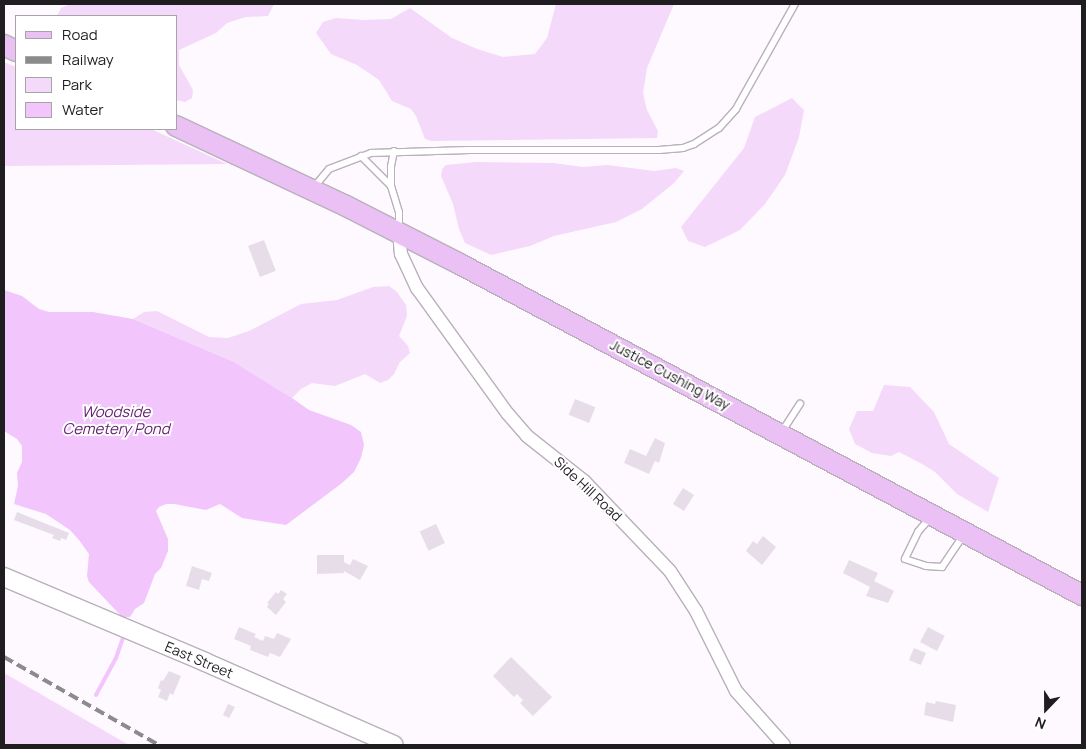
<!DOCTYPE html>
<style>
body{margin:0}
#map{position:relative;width:1086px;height:749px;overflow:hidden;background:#fdf9fe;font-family:Manrope,sans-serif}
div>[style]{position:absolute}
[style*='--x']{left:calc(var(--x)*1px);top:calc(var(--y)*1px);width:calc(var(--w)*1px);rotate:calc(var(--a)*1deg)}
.green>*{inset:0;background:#f4d9fa}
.water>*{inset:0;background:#f2c5fc}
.stream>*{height:4px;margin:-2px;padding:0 2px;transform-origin:2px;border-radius:2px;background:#f2c5fc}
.building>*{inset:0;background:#e6dde9;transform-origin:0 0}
.roads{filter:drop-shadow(1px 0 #b9b0bb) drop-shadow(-1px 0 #b9b0bb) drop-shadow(0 1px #b9b0bb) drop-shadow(0 -1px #b9b0bb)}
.lane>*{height:6px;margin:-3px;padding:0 3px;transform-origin:3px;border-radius:3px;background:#fff}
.street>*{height:12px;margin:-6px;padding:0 6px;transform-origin:6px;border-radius:6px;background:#fff}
.secondary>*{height:18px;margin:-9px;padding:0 9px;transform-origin:9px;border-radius:9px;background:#fff}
.primary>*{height:20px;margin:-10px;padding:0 10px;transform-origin:10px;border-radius:10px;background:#ebc0f5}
.rail>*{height:4px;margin-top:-2px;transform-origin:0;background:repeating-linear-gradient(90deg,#8d8a8e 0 10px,transparent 0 15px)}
span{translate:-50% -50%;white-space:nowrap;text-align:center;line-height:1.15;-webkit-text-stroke:4px #fff;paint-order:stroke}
.street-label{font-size:14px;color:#201d21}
.water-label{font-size:15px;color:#642372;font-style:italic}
.frame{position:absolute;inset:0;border:5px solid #201d21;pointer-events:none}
.legend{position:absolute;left:15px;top:15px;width:162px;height:115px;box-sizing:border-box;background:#fff;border:1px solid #a6a5a6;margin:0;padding:6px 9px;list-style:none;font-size:15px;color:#201d21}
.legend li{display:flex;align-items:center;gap:10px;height:25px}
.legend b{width:25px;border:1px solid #a6a5a6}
.north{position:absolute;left:1021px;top:684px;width:50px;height:50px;-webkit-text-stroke:4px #fff;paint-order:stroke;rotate:202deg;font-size:14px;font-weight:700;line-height:20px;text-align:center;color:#201d21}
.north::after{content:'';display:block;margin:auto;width:18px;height:22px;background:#201d21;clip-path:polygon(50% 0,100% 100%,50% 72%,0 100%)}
</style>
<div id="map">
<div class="green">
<i style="clip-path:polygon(70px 4px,274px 4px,268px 16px,246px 17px,227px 23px,216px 33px,179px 50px,179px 65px,193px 90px,192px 98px,185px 102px,176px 100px,176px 16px,57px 16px,61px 8px)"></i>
<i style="clip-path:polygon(556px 4px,674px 4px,647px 68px,643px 93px,647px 110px,658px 131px,657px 138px,431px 141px,425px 139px,416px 116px,411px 109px,392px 101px,379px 80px,357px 65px,331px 54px,316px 33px,323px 22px,336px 18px,363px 20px,391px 19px,410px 8px,452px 38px,477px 49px,503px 57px,535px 54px,547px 38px)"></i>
<i style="clip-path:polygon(4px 62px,16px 67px,16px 129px,151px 129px,227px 164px,4px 166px)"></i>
<i style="clip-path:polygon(792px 98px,804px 110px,799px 137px,785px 175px,765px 204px,740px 230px,705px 247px,688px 241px,681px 227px,744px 148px,755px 117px)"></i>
<i style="clip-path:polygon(476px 162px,553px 163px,583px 167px,607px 165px,654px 171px,676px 168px,684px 171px,674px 183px,642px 209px,616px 222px,554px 236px,530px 246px,491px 255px,465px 243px,459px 229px,453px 204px,441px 176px,442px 169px,446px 165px)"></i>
<i style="clip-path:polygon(389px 286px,397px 292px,406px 305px,407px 316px,399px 336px,408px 346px,410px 353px,400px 362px,394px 374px,388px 380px,380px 383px,365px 374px,335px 386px,312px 383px,301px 389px,292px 398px,234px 362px,133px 319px,144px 312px,157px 311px,209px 337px,228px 338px,249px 331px,301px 304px,337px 300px,373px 287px)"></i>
<i style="clip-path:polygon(884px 385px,910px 387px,934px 412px,949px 444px,999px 478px,988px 512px,957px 494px,935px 472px,922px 464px,899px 452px,891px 456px,872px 453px,855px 444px,849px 429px,857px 411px,873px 411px)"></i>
<i style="clip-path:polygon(4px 673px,129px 745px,4px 745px)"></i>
</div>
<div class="water">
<i style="clip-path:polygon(4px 290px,22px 296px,39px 309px,49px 312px,93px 312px,133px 319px,234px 362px,292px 398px,309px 410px,351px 425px,361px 432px,364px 445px,361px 458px,354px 472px,342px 483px,286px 525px,242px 518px,220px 504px,206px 510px,174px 504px,166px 504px,159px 507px,156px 511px,168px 539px,168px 551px,161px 568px,155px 574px,144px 603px,135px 609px,130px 617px,122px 617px,89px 582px,87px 576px,89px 554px,79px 540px,70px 530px,46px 514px,14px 504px,18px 486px,17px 473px,22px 462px,22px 446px,17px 439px,4px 431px)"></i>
</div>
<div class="stream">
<i style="--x:96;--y:695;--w:42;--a:-61.6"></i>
<i style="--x:116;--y:658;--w:21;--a:-71"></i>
</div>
<div class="building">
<i style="left:264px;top:240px;width:33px;height:17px;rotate:69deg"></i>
<i style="left:575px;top:399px;width:22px;height:17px;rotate:22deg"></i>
<i style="clip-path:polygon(655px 438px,665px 443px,659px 463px,655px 461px,649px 474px,624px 463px,630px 449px,646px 456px)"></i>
<i style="left:683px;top:488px;width:13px;height:19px;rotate:32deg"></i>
<i style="clip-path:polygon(17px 512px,69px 533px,66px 540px,61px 538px,60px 541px,52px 538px,54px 535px,14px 520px)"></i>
<i style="left:436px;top:524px;width:21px;height:18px;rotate:65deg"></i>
<i style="clip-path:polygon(763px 536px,776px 547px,762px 565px,746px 551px,753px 541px,757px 544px)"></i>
<i style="clip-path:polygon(317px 555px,344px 555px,344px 562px,350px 565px,353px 559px,368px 566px,360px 580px,344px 571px,344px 573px,317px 574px)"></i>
<i style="clip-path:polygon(849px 560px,878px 573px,874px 581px,894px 591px,888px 603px,866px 596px,870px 587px,843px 573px)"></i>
<i style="clip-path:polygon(192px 566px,212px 573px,209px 581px,202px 579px,199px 590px,186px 586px)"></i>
<i style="clip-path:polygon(281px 590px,287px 594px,283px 599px,286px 602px,276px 615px,267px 607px,269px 604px,267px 603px,276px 592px,278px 594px)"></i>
<i style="clip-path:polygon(239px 627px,256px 634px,254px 637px,263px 641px,265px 636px,274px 639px,277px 633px,291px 639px,280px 657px,270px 653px,268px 657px,250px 650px,251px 646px,234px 639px)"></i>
<i style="left:928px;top:627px;width:19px;height:17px;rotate:28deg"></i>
<i style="left:914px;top:648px;width:13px;height:13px;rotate:23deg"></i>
<i style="clip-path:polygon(511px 657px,552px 697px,533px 716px,520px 703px,523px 700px,517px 694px,514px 697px,493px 676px)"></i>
<i style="clip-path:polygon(169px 671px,181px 676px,173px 695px,170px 693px,167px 701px,158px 697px,161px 690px,158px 688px,161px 680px,163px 681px)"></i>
<i style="clip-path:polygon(936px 701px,956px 705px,953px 722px,924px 715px,926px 702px,935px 704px)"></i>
<i style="clip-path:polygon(228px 704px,235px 707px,229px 718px,223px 715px)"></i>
</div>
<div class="roads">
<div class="lane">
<i style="--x:394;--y:151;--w:16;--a:101"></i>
<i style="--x:391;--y:167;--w:19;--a:90"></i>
<i style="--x:391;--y:186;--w:27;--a:73"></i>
<i style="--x:399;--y:212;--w:17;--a:90"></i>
<i style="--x:361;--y:156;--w:42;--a:45"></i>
<i style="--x:314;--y:187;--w:23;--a:-50"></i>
<i style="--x:329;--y:169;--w:45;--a:-20.9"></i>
<i style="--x:371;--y:153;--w:98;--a:-1.8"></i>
<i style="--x:469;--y:150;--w:190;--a:0"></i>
<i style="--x:659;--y:150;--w:24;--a:-5"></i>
<i style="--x:683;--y:148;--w:12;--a:-20"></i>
<i style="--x:694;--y:144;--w:30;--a:-33"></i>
<i style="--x:719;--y:128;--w:25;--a:-48"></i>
<i style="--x:736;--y:109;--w:120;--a:-60.7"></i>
<i style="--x:781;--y:433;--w:35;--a:-57"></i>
<i style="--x:930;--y:518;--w:18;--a:131"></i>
<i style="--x:918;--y:532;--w:30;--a:116"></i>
<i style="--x:905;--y:559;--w:22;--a:18"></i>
<i style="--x:926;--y:566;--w:16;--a:4"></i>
<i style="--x:942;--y:567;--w:37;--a:-56"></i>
</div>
<div class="street">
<i style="--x:399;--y:232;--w:22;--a:85"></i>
<i style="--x:401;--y:254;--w:38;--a:65"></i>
<i style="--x:417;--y:288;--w:155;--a:54.2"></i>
<i style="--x:508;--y:414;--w:29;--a:49"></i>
<i style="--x:527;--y:436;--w:73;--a:38.3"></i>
<i style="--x:584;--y:481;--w:124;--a:46.3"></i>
<i style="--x:670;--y:571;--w:48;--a:57"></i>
<i style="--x:696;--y:611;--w:89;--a:63.4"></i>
<i style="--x:736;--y:691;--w:72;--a:48.4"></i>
</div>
<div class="secondary">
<i style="--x:4;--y:577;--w:218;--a:22.9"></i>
<i style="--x:205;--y:662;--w:206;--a:23.7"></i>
</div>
<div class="primary">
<i style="--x:4;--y:45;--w:13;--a:27"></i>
<i style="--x:176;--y:126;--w:188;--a:25.2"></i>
<i style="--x:346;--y:206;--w:126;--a:27"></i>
<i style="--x:458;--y:263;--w:707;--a:28.02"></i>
</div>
</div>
<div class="rail">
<i style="--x:4;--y:657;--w:178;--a:29.6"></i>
</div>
<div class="street-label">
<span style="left:670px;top:375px;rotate:28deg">Justice Cushing Way</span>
<span style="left:588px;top:489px;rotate:43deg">Side Hill Road</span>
<span style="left:199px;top:660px;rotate:23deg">East Street</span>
</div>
<div class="water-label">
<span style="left:116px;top:420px">Woodside<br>Cemetery Pond</span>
</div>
<div class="frame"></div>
<ul class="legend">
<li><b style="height:6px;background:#ebc0f5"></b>Road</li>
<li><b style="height:6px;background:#8d8a8e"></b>Railway</li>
<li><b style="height:14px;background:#f4d9fa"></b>Park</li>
<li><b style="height:14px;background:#f2c5fc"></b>Water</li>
</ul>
<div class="north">N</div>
</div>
